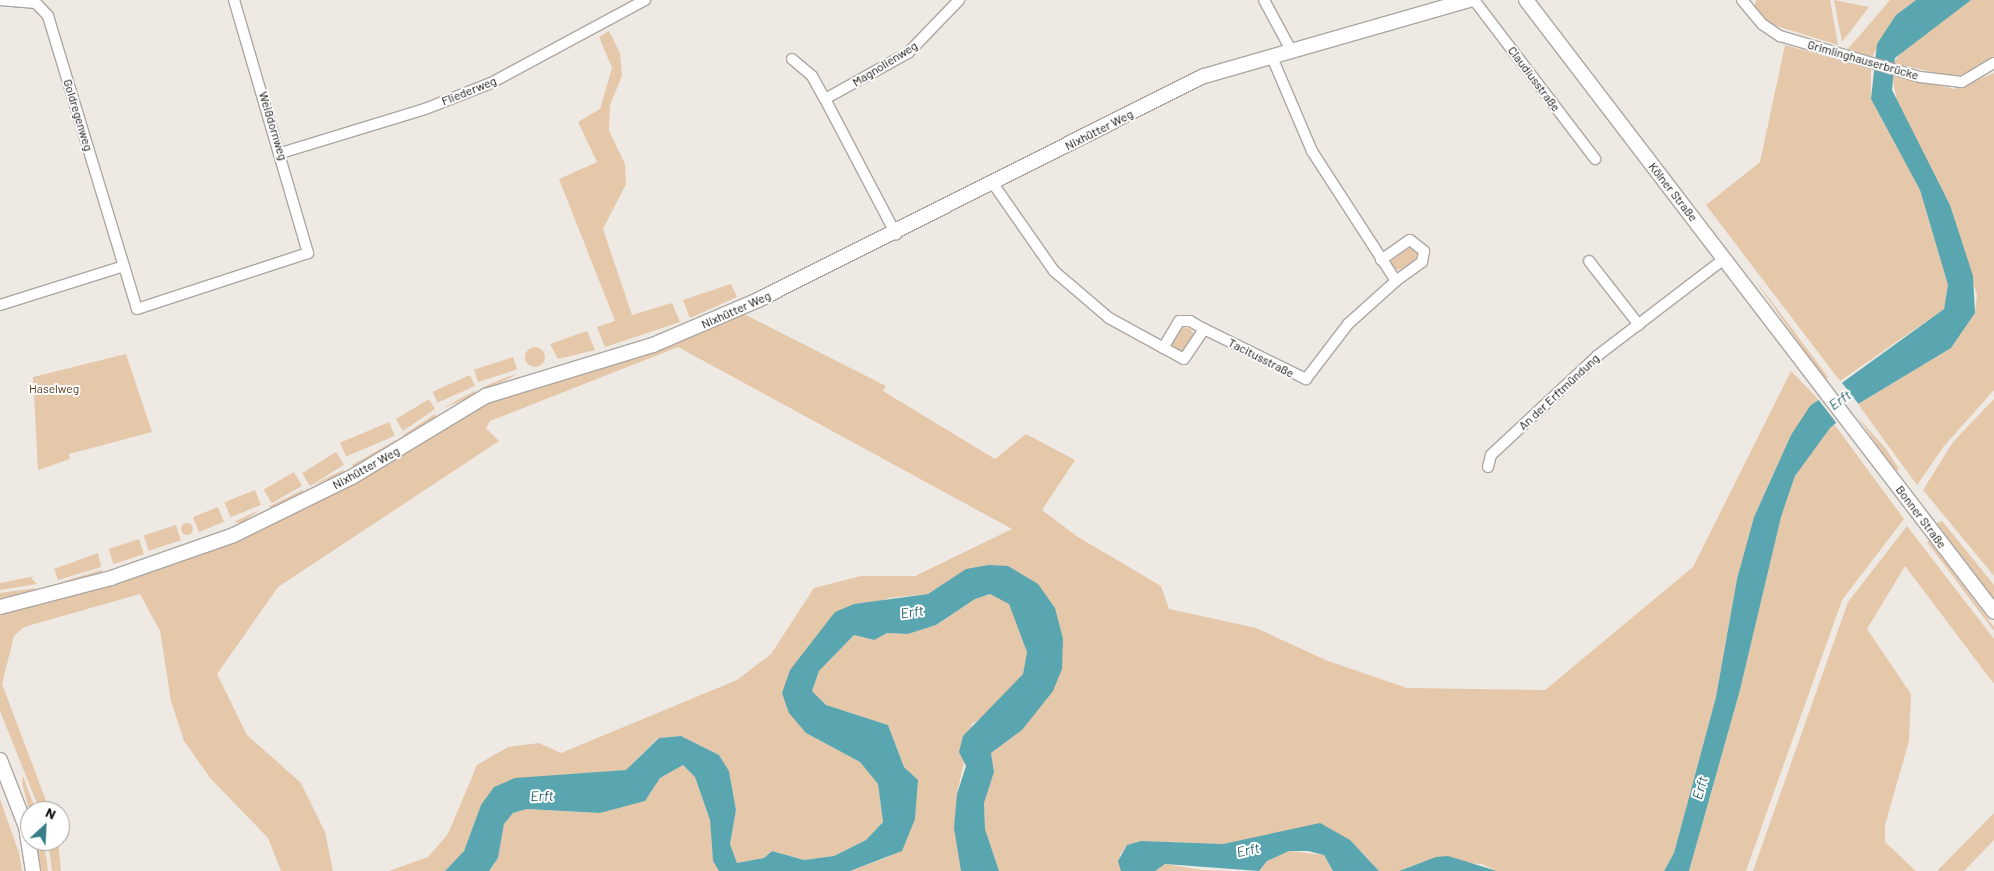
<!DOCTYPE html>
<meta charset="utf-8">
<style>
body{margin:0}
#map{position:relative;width:1994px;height:871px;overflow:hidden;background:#efe9e3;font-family:Barlow,sans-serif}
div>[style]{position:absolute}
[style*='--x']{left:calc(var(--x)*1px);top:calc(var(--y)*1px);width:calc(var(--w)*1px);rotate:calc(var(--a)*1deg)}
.green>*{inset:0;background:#e5c7aa;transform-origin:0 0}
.round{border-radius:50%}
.water>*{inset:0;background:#5aa6b0}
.pier>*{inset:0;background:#efe9e3;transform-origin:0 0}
.roads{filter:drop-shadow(1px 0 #aca7a2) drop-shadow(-1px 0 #aca7a2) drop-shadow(0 1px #aca7a2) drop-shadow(0 -1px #aca7a2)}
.street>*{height:10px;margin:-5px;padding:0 5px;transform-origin:5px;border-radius:5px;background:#fff}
.secondary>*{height:14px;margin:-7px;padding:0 7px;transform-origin:7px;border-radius:7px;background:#fff}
span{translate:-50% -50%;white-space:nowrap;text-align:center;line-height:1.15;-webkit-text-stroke:4px #fff;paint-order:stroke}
.street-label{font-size:12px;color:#0e0c0a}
.park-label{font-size:12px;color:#573918}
.water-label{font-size:14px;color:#24626a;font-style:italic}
.north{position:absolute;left:20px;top:801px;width:50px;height:50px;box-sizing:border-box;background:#fff;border:1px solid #9f9e9d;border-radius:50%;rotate:25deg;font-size:14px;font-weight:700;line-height:20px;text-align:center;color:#0e0c0a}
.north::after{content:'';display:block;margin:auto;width:18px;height:22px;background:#367d87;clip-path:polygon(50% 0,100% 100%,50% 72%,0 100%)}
</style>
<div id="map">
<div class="green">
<i style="clip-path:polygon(1756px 0,1830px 0,1838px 45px,1770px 24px,1754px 8px)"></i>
<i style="clip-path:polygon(1834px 0,1869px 7px,1842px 42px)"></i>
<i style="clip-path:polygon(1890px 0,1916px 0,1896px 15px,1872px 57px,1848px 49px)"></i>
<i style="clip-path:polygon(1971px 0,1994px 0,1994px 56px,1982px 67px,1954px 77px,1893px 63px,1908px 45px)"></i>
<i style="clip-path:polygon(609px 31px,620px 53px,622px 76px,610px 105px,609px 131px,625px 164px,626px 184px,603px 229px,632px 315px,672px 303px,680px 322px,605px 347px,597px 327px,615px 321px,559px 179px,597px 162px,578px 122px,600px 109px,612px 68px,599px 37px)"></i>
<i style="clip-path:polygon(1785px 45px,1871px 69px,1871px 99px,1920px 190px,1948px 285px,1944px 309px,1840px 381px,1706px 205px,1760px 162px)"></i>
<i style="clip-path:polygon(1994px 73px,1994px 390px,1944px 446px,1917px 485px,1858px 404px,1951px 348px,1975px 313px,1977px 295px,1950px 205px,1897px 102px,1892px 75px,1955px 89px)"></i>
<i style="clip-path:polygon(1412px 246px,1420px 253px,1419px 261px,1395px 271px,1391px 261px)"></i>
<i style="clip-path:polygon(1754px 279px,1775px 306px,1828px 377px,1825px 380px)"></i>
<i style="clip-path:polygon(731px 284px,737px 297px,690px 318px,683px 300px)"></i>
<i style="clip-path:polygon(744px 314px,886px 386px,883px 391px,995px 459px,1026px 434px,1075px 460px,1042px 510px,1078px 537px,1161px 586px,1169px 609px,1256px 628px,1328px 661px,1407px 688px,1545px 690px,1693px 567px,1791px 371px,1818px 399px,1791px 435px,1754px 517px,1737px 579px,1716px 697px,1674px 853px,1664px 871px,1497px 871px,1482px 864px,1422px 862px,1399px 871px,1379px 871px,1361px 851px,1244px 840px,1223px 844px,1141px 841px,1127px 845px,1120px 855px,1121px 871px,999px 871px,985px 829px,984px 803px,994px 772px,991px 753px,1022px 730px,1055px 608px,950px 580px,928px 594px,888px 598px,790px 670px,806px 733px,860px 762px,878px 784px,883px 822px,866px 840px,834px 856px,804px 860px,772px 851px,764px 858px,737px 863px,730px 844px,736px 810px,729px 771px,719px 755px,681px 736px,658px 738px,626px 770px,481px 805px,464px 851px,445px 871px,389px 871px,428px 857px,448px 834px,477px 765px,508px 747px,539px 743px,561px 753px,737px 680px,771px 654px,814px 588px,861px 576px,915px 576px,1012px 529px,678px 347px,490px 421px,486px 428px,499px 441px,278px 587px,217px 674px,247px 735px,301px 783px,325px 832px,333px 871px,281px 871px,268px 838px,211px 779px,184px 741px,171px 701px,160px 631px,140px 594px,24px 627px,14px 636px,2px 684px,50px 811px,40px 811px,0 711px,0 615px,247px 533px,357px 482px,490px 403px)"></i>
<i class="round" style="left:1171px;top:327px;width:24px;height:24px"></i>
<i style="clip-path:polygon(587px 331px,595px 350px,558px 359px,550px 344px)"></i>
<i class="round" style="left:525px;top:347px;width:20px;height:20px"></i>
<i style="clip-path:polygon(126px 354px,152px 432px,69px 454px,70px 459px,38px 470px,33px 377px)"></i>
<i style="left:513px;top:357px;width:13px;height:41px;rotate:72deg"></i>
<i style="clip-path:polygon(518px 374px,485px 390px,483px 387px,507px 377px)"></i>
<i style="left:470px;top:375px;width:12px;height:41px;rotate:66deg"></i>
<i style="clip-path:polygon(475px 391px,477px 394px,444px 408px,459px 399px)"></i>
<i style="clip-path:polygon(429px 399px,435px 409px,403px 431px,396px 419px)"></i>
<i style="clip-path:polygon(1994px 399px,1994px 576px,1923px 490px,1953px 442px)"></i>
<i style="clip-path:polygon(435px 414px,436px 417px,406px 438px,403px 435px)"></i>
<i style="clip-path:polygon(1857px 416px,1886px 449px,1899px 469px,1896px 472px)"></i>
<i style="left:389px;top:422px;width:15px;height:53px;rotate:67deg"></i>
<i style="clip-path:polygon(1834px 424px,1904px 519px,1842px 600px,1746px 871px,1689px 871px,1740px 690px,1781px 517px,1795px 476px,1815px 444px)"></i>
<i style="clip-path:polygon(396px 440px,398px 443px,354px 469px,352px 465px)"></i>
<i style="left:336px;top:452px;width:15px;height:40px;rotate:58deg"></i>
<i style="clip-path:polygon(343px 470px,345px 473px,310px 486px)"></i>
<i style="left:294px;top:472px;width:16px;height:35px;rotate:60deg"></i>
<i style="left:255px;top:490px;width:16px;height:33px;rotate:68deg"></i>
<i style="clip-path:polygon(302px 490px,304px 493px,271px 509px,270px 506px)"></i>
<i style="left:218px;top:507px;width:16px;height:27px;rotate:68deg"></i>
<i style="clip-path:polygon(260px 510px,241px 523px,234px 522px)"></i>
<i style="clip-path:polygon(1942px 521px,1994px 585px,1994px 601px,1937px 523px)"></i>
<i class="round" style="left:181px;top:523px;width:12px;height:12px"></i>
<i style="left:176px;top:525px;width:16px;height:34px;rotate:72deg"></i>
<i style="clip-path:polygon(1907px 526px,1994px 639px,1994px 684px,1905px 566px,1867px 629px,1911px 694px,1909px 741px,1885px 825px,1885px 842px,1916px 871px,1753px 871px,1848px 602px)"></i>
<i style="left:139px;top:539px;width:16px;height:32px;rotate:72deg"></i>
<i style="clip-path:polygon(1929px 540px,1994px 627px,1994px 631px,1927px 542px)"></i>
<i style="clip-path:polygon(98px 553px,101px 567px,58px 580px,54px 569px)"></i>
<i style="clip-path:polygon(102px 570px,102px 573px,57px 583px)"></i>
<i style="clip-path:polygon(35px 576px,31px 578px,37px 584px,0 590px,0 583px)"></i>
<i style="clip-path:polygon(36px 588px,34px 592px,0 598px,0 593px)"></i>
<i style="clip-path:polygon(990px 594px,1009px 603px,1027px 652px,1023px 674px,991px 712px,972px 724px,957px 794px,961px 871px,850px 871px,891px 856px,910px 831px,918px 780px,904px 767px,888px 725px,826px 705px,812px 691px,819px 671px,854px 635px,873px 640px,887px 633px,908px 634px,936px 625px,975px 599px)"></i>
<i style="clip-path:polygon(683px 765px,695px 777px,710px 820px,713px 861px,719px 871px,489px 871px,498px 858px,504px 824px,513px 813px,527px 809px,600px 813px,644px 801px,660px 778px)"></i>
<i style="clip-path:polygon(23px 776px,36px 811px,30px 813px,22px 783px)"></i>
<i style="clip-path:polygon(0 799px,19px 853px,22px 871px,0 871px)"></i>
<i style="clip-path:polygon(1994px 813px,1994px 840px,1964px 871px,1937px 871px)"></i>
<i style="clip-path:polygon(36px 841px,44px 841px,48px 871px,39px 871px)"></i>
<i style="clip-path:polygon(48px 841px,58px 841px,61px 871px,52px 871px)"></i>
<i style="clip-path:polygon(1289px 851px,1324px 855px,1333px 871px,1259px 871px,1267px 861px)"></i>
<i style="clip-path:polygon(1165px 864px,1202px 870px,1233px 871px,1155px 871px)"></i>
</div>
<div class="water">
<i style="clip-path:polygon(1916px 0,1971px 0,1895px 58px,1892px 90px,1950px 205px,1973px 276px,1975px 313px,1951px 348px,1858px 404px,1830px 428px,1795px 476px,1781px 517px,1740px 690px,1689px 871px,1664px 871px,1674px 853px,1716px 697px,1737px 579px,1754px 517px,1791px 435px,1810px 406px,1944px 309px,1948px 285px,1920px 190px,1871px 99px,1877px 44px,1896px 15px)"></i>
<i style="clip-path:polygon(989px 565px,1008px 566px,1038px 584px,1055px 608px,1063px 639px,1062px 669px,1053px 691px,1022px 730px,991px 753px,994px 772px,984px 803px,985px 829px,999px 871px,961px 871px,954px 828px,957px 794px,966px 766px,959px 752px,963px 736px,1023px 674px,1027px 652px,1009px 604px,990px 594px,975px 599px,936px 625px,908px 634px,887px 633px,874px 640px,854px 635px,819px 671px,812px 691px,826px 705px,888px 725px,904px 767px,918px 780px,915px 819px,902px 851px,850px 871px,719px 871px,713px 861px,710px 820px,695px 777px,683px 765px,660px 778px,645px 801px,600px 813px,527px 809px,513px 813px,504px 824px,498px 858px,489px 871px,445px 871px,464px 851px,481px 805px,494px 787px,515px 778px,626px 770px,659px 738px,681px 736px,719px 755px,729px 771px,736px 810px,730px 844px,737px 863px,764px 858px,772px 851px,804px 860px,834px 856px,866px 840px,883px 822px,878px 784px,860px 762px,806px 733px,789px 713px,782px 693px,790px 670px,835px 612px,854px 604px,928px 594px,966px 569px)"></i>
<i style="clip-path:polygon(1320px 823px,1350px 840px,1379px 871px,1333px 871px,1324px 855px,1308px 851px,1289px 851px,1267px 861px,1259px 871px,1165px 864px,1155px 871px,1121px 871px,1118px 861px,1127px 845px,1141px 841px,1223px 844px)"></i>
<i style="clip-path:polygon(1448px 856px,1497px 871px,1399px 871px,1436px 857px)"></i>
</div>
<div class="pier">
<i style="left:1839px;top:379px;width:34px;height:29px;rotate:52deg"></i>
</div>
<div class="roads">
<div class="street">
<i style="--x:0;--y:0;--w:36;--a:5"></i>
<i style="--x:36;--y:3;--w:18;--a:47"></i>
<i style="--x:48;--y:16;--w:261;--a:73.1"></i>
<i style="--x:1264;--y:0;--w:57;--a:61.6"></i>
<i style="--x:1474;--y:0;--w:200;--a:52.7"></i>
<i style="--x:1742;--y:0;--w:31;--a:50"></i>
<i style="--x:1762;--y:24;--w:22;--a:34"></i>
<i style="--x:1780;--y:36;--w:146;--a:16.3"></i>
<i style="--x:1920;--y:77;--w:42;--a:6.8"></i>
<i style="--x:1962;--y:82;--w:37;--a:-31"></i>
<i style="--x:792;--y:59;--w:26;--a:40"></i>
<i style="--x:812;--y:76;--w:26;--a:61"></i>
<i style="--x:825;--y:99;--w:95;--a:-29"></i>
<i style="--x:908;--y:53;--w:74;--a:-46.1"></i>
<i style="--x:825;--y:99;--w:153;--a:62.3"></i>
<i style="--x:281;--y:153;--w:151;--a:-17"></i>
<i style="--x:425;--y:109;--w:71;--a:-21.5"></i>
<i style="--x:491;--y:83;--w:175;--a:-28.3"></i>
<i style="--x:994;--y:185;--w:105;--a:55.1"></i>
<i style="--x:1054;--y:271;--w:72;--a:40.5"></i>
<i style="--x:1109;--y:318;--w:85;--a:28.7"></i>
<i style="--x:1184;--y:359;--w:36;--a:-56"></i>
<i style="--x:1204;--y:329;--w:114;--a:26.1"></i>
<i style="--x:1306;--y:379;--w:69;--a:-52.6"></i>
<i style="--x:1348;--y:324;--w:64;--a:-41.9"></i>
<i style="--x:1396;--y:281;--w:155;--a:-122.9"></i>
<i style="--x:1312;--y:151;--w:104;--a:-113.1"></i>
<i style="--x:1381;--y:260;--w:35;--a:-35"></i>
<i style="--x:1410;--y:240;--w:18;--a:38"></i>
<i style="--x:1424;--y:251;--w:11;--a:100"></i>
<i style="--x:1422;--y:262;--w:32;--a:144"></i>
<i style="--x:1589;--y:261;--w:81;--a:52"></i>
<i style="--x:0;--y:305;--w:130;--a:-17.5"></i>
<i style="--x:124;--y:266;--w:45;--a:73.2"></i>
<i style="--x:137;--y:309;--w:180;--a:-18.1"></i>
<i style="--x:308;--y:253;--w:264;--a:-106.3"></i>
<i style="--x:1163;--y:348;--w:31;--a:-59"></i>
<i style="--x:1179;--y:321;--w:11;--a:0"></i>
<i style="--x:1190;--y:321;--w:16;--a:30"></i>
<i style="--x:1488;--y:467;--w:12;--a:-76"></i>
<i style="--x:1491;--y:455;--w:145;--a:-43"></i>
<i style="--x:1597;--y:356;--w:161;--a:-37.4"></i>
</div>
<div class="secondary">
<i style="--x:1526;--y:0;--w:770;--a:52.59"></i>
<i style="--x:0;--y:607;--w:115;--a:-14.6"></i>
<i style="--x:111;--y:578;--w:130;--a:-19.3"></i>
<i style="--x:234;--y:535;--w:131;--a:-26.2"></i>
<i style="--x:352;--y:477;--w:157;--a:-31.2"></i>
<i style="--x:486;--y:396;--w:175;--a:-17"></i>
<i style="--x:653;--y:345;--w:114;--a:-23.2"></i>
<i style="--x:758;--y:300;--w:499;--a:-26.7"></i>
<i style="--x:1204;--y:76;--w:276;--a:-16"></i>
<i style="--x:0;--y:760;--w:72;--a:68.8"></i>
<i style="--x:26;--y:827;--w:45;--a:81"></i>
</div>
</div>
<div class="street-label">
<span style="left:1863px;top:60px;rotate:16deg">Grimlinghauserbrücke</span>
<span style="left:885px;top:64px;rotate:-32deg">Magnolienweg</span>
<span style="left:1534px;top:79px;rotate:53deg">Claudiusstraße</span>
<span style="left:469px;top:91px;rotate:-22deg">Fliederweg</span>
<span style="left:78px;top:115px;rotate:73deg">Goldregenweg</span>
<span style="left:273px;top:126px;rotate:73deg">Weißdornweg</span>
<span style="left:1099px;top:130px;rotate:-27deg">Nixhütter Weg</span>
<span style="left:1673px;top:192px;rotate:52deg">Kölner Straße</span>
<span style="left:736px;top:310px;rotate:-24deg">Nixhütter Weg</span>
<span style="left:1261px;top:358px;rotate:27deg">Tacitusstraße</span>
<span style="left:1559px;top:392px;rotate:-43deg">An der Erftmündung</span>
<span style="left:366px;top:468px;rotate:-29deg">Nixhütter Weg</span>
<span style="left:1921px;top:517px;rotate:53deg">Bonner Straße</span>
</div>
<div class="park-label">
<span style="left:54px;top:389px">Haselweg</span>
</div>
<div class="water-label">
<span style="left:1840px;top:400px;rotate:-35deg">Erft</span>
<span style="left:912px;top:612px;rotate:-8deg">Erft</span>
<span style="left:1700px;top:788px;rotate:-74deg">Erft</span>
<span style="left:542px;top:796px;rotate:-2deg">Erft</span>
<span style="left:1248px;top:850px;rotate:-12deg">Erft</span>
</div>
<div class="north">N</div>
</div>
